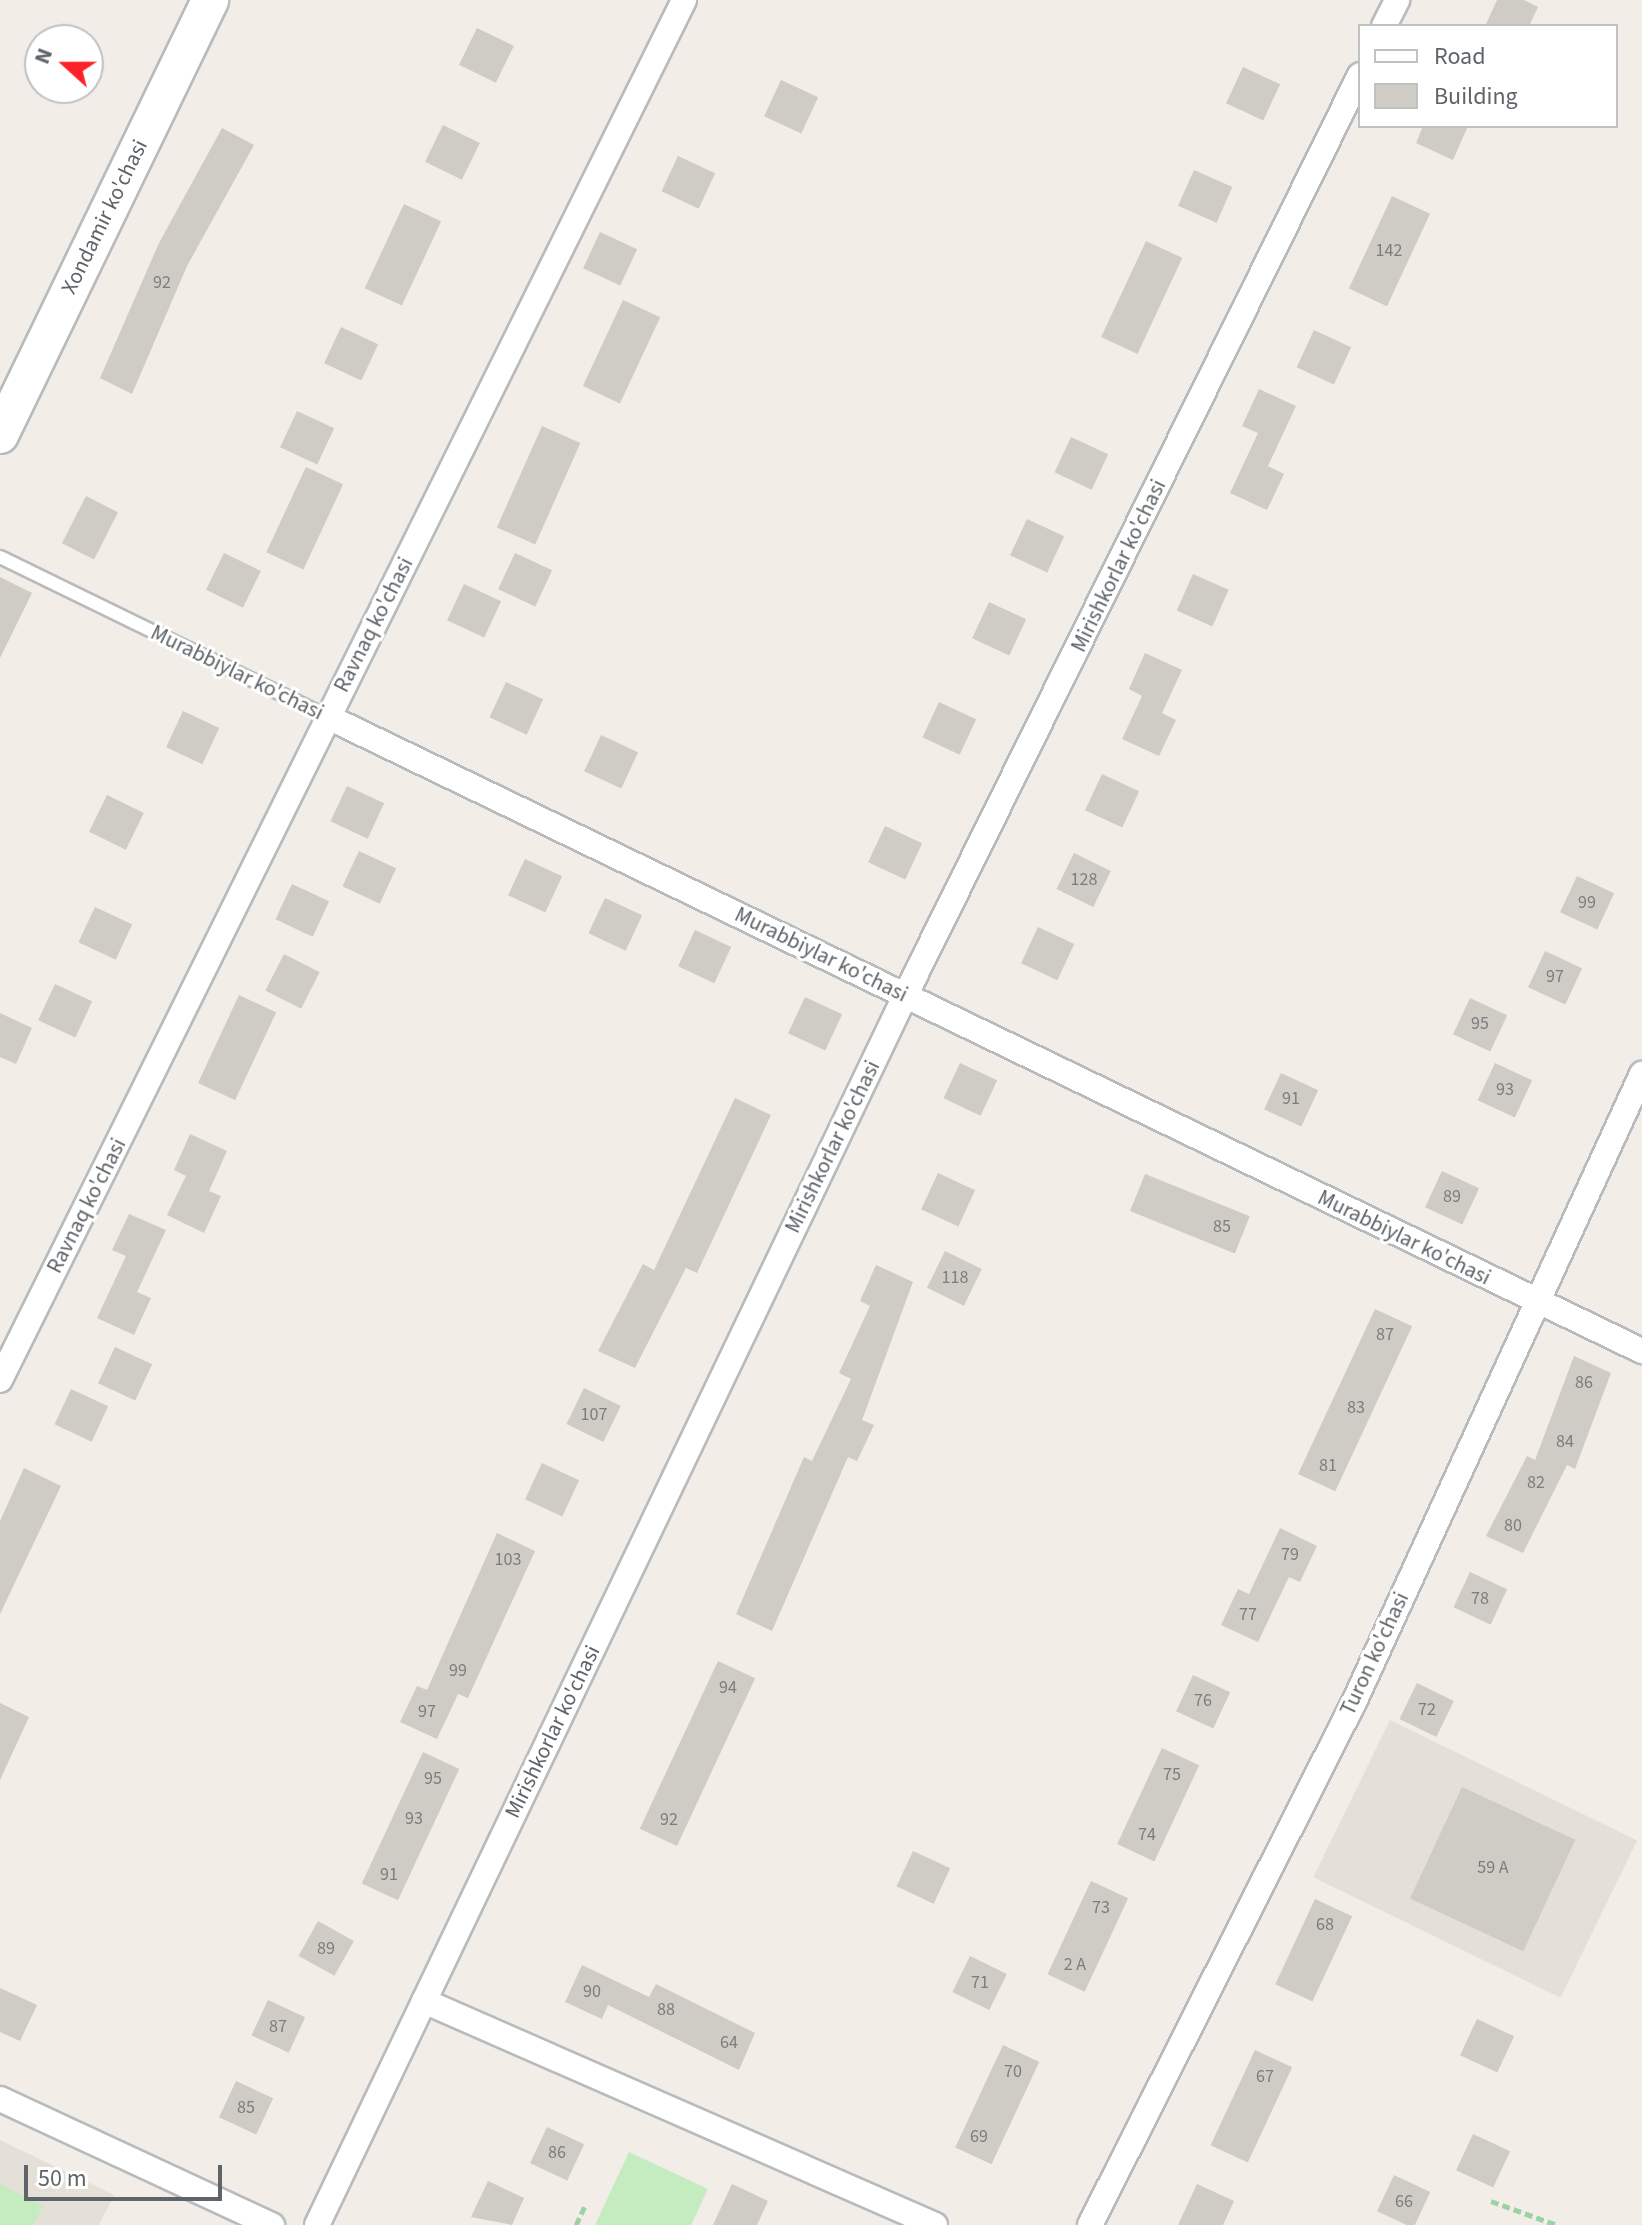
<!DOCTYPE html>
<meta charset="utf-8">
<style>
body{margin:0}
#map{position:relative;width:1642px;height:2225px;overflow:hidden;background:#f2eee7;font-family:"Source Sans 3",sans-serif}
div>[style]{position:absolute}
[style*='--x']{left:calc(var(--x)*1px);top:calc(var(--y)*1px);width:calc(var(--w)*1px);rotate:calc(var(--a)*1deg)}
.education>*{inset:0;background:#e4e0d7;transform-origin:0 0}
.green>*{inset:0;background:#c5ebc1}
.building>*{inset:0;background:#cfcbc5;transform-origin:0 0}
.path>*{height:5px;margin-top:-2.5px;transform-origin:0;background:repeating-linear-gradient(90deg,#9bd3a5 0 8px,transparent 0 12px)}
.roads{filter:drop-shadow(2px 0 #b7babe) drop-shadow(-2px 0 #b7babe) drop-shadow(0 2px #b7babe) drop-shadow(0 -2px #b7babe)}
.service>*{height:12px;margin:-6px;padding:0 6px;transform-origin:6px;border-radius:6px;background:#fff}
.minor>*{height:24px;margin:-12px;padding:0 12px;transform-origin:12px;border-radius:12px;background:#fff}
.secondary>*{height:36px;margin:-18px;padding:0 18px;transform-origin:18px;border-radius:18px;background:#fff}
span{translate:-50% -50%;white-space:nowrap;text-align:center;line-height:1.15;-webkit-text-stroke:6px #fff;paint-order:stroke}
.number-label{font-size:18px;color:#7a7e7f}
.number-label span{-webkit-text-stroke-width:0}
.street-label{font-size:22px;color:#5e6468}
.legend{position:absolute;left:1358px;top:24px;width:260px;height:104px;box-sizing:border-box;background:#fff;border:2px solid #bfc1c3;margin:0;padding:10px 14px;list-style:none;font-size:24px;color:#5e6468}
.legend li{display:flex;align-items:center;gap:16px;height:40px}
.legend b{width:40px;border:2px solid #bfc1c3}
.north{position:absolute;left:24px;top:24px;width:80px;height:80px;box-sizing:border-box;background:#fff;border:2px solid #bfc1c3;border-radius:50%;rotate:291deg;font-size:22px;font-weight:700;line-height:32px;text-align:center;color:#5e6468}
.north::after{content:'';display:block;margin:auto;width:28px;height:36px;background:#fc2228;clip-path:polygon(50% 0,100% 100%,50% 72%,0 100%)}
.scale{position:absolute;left:24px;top:2165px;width:198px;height:36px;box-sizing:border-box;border:4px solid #5e6468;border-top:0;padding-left:10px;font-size:24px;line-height:28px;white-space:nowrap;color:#5e6468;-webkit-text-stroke:6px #fff;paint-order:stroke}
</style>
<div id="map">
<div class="education">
<i style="left:1390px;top:1720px;width:275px;height:175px;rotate:26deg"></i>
<i style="clip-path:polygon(0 2140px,114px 2195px,99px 2225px,0 2225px)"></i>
</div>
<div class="green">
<i style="clip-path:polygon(629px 2152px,708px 2189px,691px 2225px,595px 2225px)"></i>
<i style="clip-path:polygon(0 2184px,43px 2206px,33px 2225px,0 2225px)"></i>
</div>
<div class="building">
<i style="clip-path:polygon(1497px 0,1524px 0,1538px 7px,1529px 26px,1485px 26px)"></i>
<i style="left:477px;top:28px;width:41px;height:41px;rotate:26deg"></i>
<i style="left:1243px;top:67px;width:41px;height:40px;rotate:25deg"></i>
<i style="left:781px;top:80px;width:41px;height:40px;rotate:25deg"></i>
<i style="left:443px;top:125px;width:41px;height:41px;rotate:26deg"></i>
<i style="clip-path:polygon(1423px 126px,1468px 126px,1453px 160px,1416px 143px)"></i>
<i style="clip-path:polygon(222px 128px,254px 145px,187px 266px,132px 394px,100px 378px,159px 243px)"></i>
<i style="left:678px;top:156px;width:41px;height:39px;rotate:25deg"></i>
<i style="left:1194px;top:170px;width:42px;height:39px;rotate:24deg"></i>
<i style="left:1392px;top:196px;width:42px;height:102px;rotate:25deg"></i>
<i style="left:404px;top:204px;width:41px;height:93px;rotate:25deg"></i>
<i style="left:600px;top:232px;width:41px;height:40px;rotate:25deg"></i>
<i style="left:1146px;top:241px;width:40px;height:106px;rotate:25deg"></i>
<i style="left:623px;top:300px;width:41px;height:95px;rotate:25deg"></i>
<i style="left:341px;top:327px;width:41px;height:40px;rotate:25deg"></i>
<i style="left:1314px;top:330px;width:41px;height:41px;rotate:25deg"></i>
<i style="clip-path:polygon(1259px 389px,1296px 406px,1268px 466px,1284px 474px,1267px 510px,1230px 493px,1258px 433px,1242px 426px)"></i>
<i style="left:297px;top:411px;width:41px;height:40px;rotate:25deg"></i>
<i style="left:542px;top:426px;width:42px;height:111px;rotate:24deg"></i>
<i style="left:1071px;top:437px;width:41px;height:39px;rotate:25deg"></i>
<i style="left:306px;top:467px;width:41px;height:94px;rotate:25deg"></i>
<i style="left:86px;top:496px;width:36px;height:53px;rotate:27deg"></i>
<i style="left:1027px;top:519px;width:41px;height:40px;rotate:25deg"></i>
<i style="left:224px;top:553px;width:41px;height:41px;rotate:26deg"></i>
<i style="left:515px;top:553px;width:41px;height:40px;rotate:25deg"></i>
<i style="left:1193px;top:574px;width:39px;height:40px;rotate:24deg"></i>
<i style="clip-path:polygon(0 577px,32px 593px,0 658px)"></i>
<i style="left:464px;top:584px;width:41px;height:40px;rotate:25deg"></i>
<i style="left:989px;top:602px;width:41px;height:40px;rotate:25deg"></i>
<i style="clip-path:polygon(1145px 653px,1182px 670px,1162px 713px,1176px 720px,1159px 756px,1122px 739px,1142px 696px,1129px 689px)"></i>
<i style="left:506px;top:682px;width:41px;height:39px;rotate:25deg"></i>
<i style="left:939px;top:702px;width:41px;height:39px;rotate:25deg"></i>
<i style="left:183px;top:711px;width:40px;height:40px;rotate:25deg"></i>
<i style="left:601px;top:735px;width:41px;height:40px;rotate:25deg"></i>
<i style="left:1102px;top:774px;width:41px;height:40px;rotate:25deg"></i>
<i style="left:347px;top:786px;width:41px;height:39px;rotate:25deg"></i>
<i style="left:107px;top:795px;width:41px;height:41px;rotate:26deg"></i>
<i style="left:885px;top:826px;width:41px;height:40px;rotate:25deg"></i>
<i style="left:359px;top:851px;width:41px;height:39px;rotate:25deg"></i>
<i style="left:1074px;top:853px;width:41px;height:40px;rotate:26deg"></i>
<i style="left:525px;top:859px;width:41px;height:40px;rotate:25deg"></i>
<i style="left:1577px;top:876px;width:41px;height:40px;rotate:25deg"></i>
<i style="left:292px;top:884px;width:41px;height:39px;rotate:25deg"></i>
<i style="left:605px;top:898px;width:41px;height:39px;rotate:25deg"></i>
<i style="left:95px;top:907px;width:41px;height:39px;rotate:25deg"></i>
<i style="left:1038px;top:927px;width:40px;height:40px;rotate:25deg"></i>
<i style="left:695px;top:930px;width:40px;height:40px;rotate:25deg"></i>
<i style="left:1545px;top:951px;width:41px;height:40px;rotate:25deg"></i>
<i style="left:284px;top:954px;width:40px;height:41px;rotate:27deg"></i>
<i style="left:55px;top:984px;width:41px;height:40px;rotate:25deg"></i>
<i style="left:239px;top:995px;width:41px;height:97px;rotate:25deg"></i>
<i style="left:805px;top:997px;width:41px;height:40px;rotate:25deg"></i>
<i style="left:1470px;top:998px;width:41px;height:40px;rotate:25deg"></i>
<i style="clip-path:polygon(0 1013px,32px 1028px,16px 1064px,0 1057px)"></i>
<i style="left:960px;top:1063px;width:41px;height:39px;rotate:25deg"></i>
<i style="left:1495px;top:1063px;width:41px;height:41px;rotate:25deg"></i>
<i style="left:1281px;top:1073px;width:41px;height:40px;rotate:25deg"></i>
<i style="clip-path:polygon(735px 1098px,771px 1115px,697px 1273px,686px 1268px,635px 1368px,598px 1351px,643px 1264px,654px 1270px)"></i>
<i style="clip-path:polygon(190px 1134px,227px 1151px,209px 1191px,221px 1196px,204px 1233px,167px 1215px,186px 1176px,174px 1170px)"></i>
<i style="left:1442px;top:1171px;width:41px;height:40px;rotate:25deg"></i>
<i style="left:938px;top:1173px;width:41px;height:40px;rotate:25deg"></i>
<i style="left:1145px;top:1174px;width:113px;height:40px;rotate:22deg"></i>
<i style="clip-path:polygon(129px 1214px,166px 1230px,137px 1292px,151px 1298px,134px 1335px,97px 1318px,126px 1256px,112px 1250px)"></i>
<i style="left:945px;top:1251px;width:41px;height:41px;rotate:26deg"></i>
<i style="clip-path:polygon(876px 1265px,913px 1282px,862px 1420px,874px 1425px,857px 1461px,848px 1457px,772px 1631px,736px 1614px,804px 1457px,812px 1461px,851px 1379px,839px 1373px,870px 1306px,860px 1301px)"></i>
<i style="left:1375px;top:1309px;width:41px;height:182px;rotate:25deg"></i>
<i style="left:115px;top:1347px;width:41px;height:40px;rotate:25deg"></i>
<i style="clip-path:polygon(1574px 1356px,1611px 1373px,1575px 1469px,1567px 1465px,1523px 1553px,1486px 1536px,1527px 1456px,1535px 1460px)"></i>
<i style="left:584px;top:1388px;width:41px;height:40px;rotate:26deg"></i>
<i style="left:71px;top:1389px;width:41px;height:39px;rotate:25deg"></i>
<i style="left:542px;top:1463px;width:41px;height:40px;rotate:25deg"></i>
<i style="clip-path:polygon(24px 1468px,61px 1486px,0 1614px,0 1521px)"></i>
<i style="clip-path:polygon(1280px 1528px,1317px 1546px,1300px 1582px,1289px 1577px,1258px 1642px,1221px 1625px,1238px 1589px,1249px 1594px)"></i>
<i style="clip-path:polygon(497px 1533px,535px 1551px,468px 1698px,458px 1694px,437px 1739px,400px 1722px,417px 1686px,427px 1690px)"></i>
<i style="left:1470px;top:1572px;width:41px;height:39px;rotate:25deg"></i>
<i style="left:718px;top:1661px;width:41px;height:185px;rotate:25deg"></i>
<i style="left:1193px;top:1675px;width:41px;height:40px;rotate:25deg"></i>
<i style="left:1417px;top:1683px;width:41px;height:40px;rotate:26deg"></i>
<i style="clip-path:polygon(0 1703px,29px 1717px,0 1780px)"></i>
<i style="left:1162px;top:1748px;width:41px;height:106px;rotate:25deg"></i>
<i style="left:423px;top:1752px;width:40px;height:145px;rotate:25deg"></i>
<i style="left:1462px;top:1787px;width:125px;height:123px;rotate:25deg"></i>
<i style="left:913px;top:1851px;width:41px;height:39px;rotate:25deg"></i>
<i style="left:1091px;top:1881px;width:41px;height:103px;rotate:25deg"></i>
<i style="left:1315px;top:1899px;width:41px;height:94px;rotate:25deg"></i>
<i style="left:318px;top:1921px;width:41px;height:40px;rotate:29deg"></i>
<i style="left:970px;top:1956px;width:41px;height:40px;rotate:26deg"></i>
<i style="clip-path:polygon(582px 1965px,649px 1997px,656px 1984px,755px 2033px,739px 2070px,608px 2005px,602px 2019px,565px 2002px)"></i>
<i style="clip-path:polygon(0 1988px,37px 2005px,20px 2041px,0 2032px)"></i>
<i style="left:268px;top:2000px;width:41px;height:39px;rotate:25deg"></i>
<i style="left:1477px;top:2019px;width:41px;height:40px;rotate:25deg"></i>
<i style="left:1003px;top:2045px;width:40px;height:113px;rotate:25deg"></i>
<i style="left:1255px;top:2050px;width:41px;height:105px;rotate:25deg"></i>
<i style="left:236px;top:2081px;width:41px;height:40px;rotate:25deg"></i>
<i style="left:547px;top:2127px;width:41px;height:40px;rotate:25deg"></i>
<i style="left:1473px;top:2134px;width:41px;height:40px;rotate:25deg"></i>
<i style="left:1394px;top:2175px;width:40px;height:40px;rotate:25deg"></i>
<i style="clip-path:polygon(488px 2181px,524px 2198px,512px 2225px,471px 2217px)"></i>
<i style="clip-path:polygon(732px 2184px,768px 2201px,757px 2225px,713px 2225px)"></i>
<i style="clip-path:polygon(1197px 2184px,1234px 2201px,1223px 2225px,1178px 2225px)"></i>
</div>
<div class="path">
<i style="--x:1491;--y:2201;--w:70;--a:20"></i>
<i style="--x:576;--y:2225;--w:21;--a:-65"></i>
</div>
<div class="roads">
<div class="service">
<i style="--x:0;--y:557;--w:365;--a:26"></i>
</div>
<div class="minor">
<i style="--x:1384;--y:26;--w:29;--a:-63"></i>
<i style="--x:328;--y:717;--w:1459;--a:25.76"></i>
<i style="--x:0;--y:1380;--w:1540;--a:-63.63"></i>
<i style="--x:424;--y:2001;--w:558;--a:23.67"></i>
<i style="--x:0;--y:2099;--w:300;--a:24.9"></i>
<i style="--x:317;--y:2225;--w:1362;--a:-64.43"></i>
<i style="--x:905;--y:996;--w:1027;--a:-63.71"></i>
<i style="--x:1090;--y:2225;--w:588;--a:-63.22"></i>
<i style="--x:1355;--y:1700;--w:689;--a:-65.37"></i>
</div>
<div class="secondary">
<i style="--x:0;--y:435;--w:483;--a:-64.2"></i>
</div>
</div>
<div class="number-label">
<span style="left:1389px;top:251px">142</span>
<span style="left:162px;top:283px">92</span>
<span style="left:1084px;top:880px">128</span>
<span style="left:1587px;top:903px">99</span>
<span style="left:1555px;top:977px">97</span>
<span style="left:1480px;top:1024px">95</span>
<span style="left:1505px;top:1090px">93</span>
<span style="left:1291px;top:1099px">91</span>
<span style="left:1452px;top:1197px">89</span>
<span style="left:1222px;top:1227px">85</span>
<span style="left:955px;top:1278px">118</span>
<span style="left:1385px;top:1335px">87</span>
<span style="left:1584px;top:1383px">86</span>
<span style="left:1356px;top:1408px">83</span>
<span style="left:594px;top:1415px">107</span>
<span style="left:1565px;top:1442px">84</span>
<span style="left:1328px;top:1466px">81</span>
<span style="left:1536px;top:1483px">82</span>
<span style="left:1513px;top:1526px">80</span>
<span style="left:1290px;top:1555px">79</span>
<span style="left:508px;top:1560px">103</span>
<span style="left:1480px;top:1599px">78</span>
<span style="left:1248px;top:1615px">77</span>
<span style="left:458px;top:1671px">99</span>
<span style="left:728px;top:1688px">94</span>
<span style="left:1203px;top:1701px">76</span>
<span style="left:1427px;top:1710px">72</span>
<span style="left:427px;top:1712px">97</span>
<span style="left:1172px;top:1775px">75</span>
<span style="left:433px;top:1779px">95</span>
<span style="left:414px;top:1819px">93</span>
<span style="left:669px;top:1820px">92</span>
<span style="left:1147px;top:1835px">74</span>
<span style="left:1493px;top:1868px">59 А</span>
<span style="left:389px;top:1875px">91</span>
<span style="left:1101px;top:1908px">73</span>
<span style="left:1325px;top:1925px">68</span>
<span style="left:326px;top:1949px">89</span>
<span style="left:1075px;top:1965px">2 А</span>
<span style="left:980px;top:1983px">71</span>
<span style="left:592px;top:1992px">90</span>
<span style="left:666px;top:2010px">88</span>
<span style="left:278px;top:2027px">87</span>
<span style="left:729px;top:2043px">64</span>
<span style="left:1013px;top:2072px">70</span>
<span style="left:1265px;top:2077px">67</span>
<span style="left:246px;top:2108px">85</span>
<span style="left:979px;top:2137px">69</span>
<span style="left:557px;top:2153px">86</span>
<span style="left:1404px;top:2202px">66</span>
</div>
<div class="street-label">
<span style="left:105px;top:217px;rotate:-64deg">Xondamir ko'chasi</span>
<span style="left:1119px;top:566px;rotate:-64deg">Mirishkorlar ko'chasi</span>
<span style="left:374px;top:625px;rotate:-63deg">Ravnaq ko'chasi</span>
<span style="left:237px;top:673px;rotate:26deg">Murabbiylar ko'chasi</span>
<span style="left:821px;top:955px;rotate:26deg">Murabbiylar ko'chasi</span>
<span style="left:833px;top:1147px;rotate:-64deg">Mirishkorlar ko'chasi</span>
<span style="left:87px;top:1206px;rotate:-63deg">Ravnaq ko'chasi</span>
<span style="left:1404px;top:1238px;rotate:26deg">Murabbiylar ko'chasi</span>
<span style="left:1375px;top:1654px;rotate:-65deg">Turon ko'chasi</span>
<span style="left:553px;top:1732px;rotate:-64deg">Mirishkorlar ko'chasi</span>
</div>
<ul class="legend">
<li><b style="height:10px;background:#fff"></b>Road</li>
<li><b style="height:22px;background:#cfcbc5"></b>Building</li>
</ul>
<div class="north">N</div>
<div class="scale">50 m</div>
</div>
